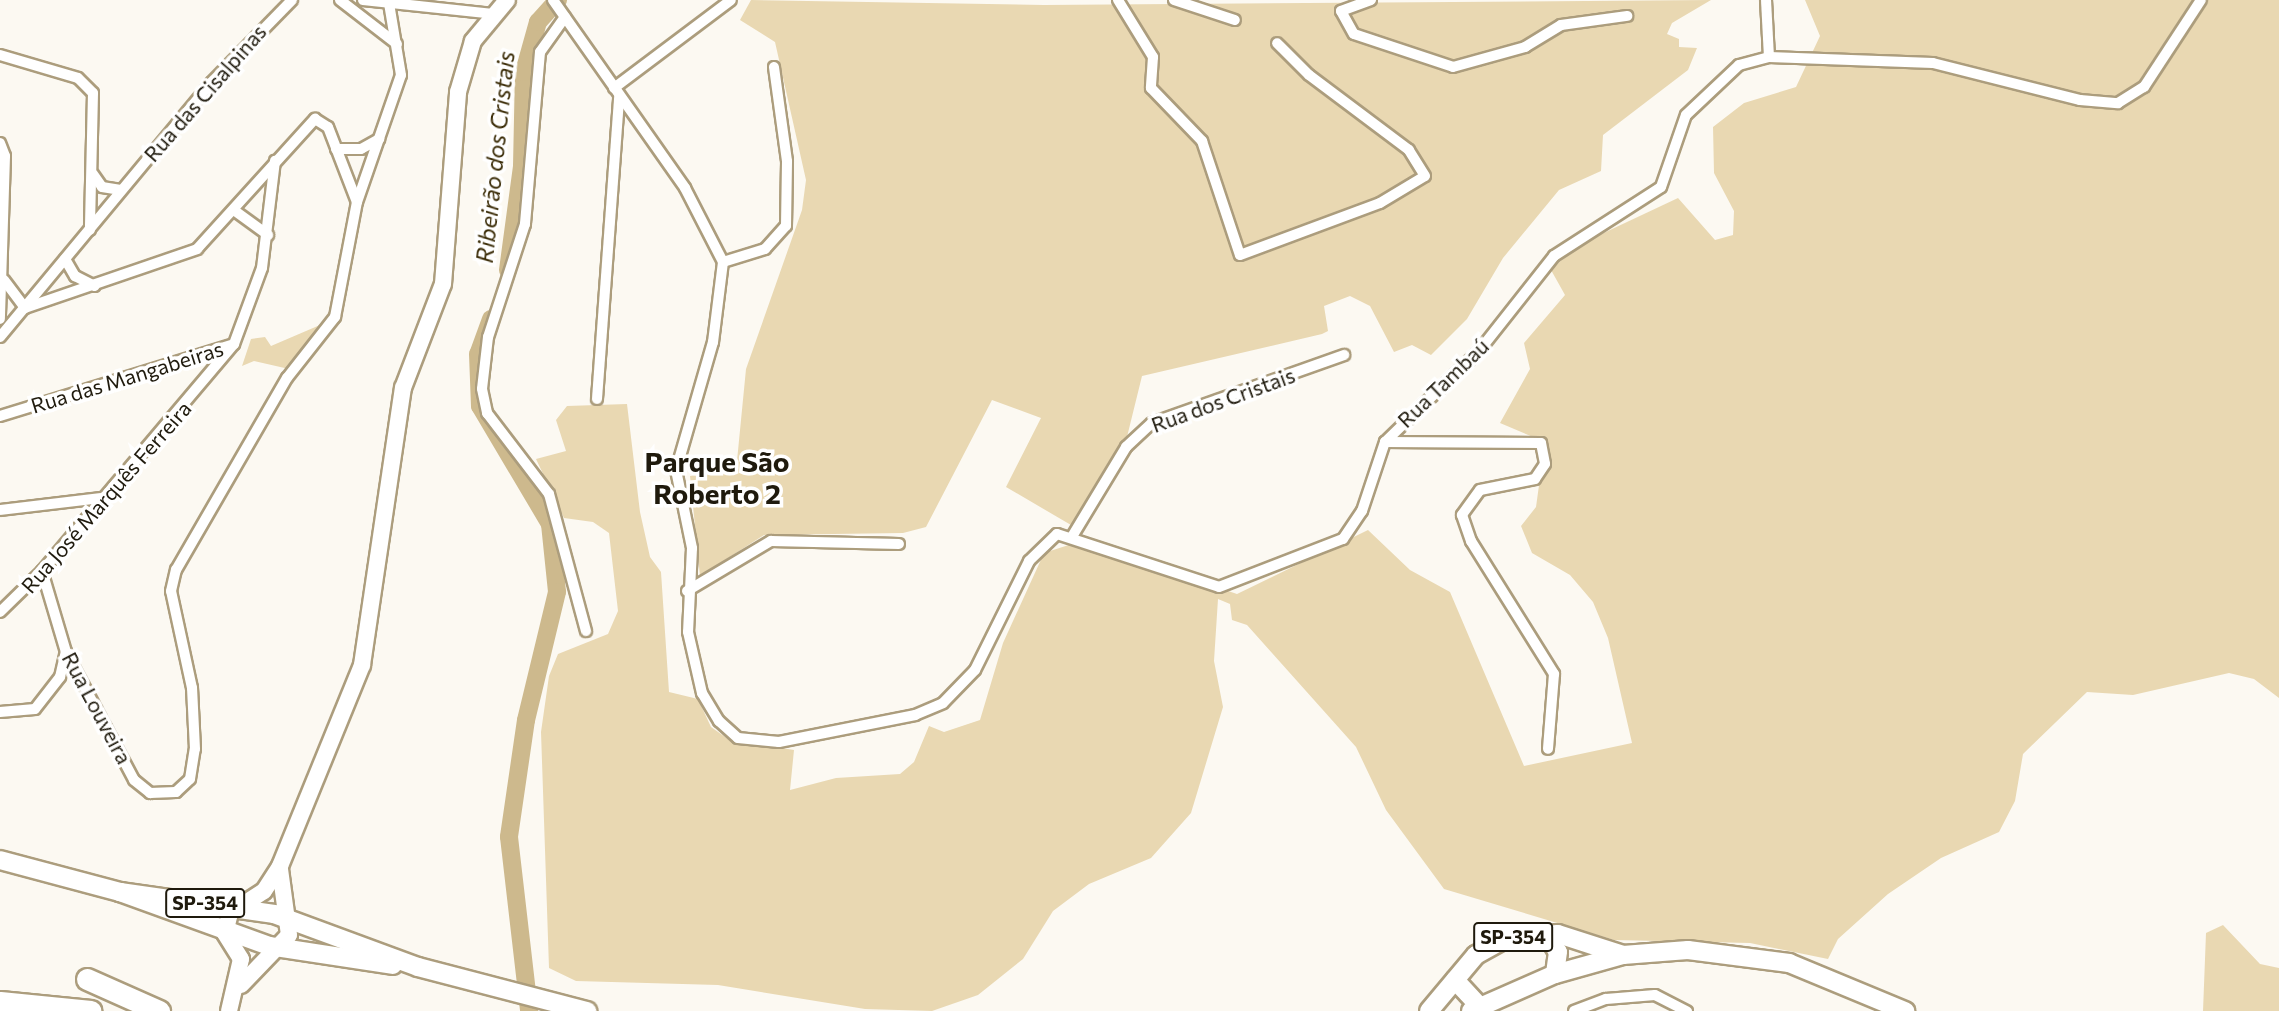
<!DOCTYPE html>
<meta charset="utf-8">
<style>
body{margin:0}
#map{position:relative;width:2279px;height:1011px;overflow:hidden;background:#fcf9f2;font-family:Commissioner,sans-serif}
div>[style]{position:absolute}
[style*='--x']{left:calc(var(--x)*1px);top:calc(var(--y)*1px);width:calc(var(--w)*1px);rotate:calc(var(--a)*1deg)}
.green>*{inset:0;background:#e9d8b2}
.river>*{height:18px;margin:-9px;padding:0 9px;transform-origin:9px;border-radius:9px;background:#cdb98d}
.roads{filter:drop-shadow(2px 0 #ac9d7d) drop-shadow(-2px 0 #ac9d7d) drop-shadow(0 2px #ac9d7d) drop-shadow(0 -2px #ac9d7d)}
.street>*{height:10px;margin:-5px;padding:0 5px;transform-origin:5px;border-radius:5px;background:#fff}
.secondary>*{height:16px;margin:-8px;padding:0 8px;transform-origin:8px;border-radius:8px;background:#fff}
.primary>*{height:18px;margin:-9px;padding:0 9px;transform-origin:9px;border-radius:9px;background:#fff}
.highway>*{height:21px;margin:-10.5px;padding:0 10.5px;transform-origin:10.5px;border-radius:10.5px;background:#fff}
span{translate:-50% -50%;white-space:nowrap;text-align:center;line-height:1.15;-webkit-text-stroke:7px #fff;paint-order:stroke}
.shield-label span{padding:2px 5px;background:#fff;border:2px solid;border-radius:5px;-webkit-text-stroke-width:0}
.shield-label{font-size:19px;color:#1f1a0d;font-weight:700}
.street-label{font-size:21px;color:#1f1a0d}
.water-label{font-size:23px;color:#392a05;font-style:italic}
.district-label{font-size:28px;color:#1f1a0d;font-weight:700}
</style>
<div id="map">
<div class="green">
<i style="clip-path:polygon(751px 0,1044px 5px,1711px 0,1672px 23px,1667px 34px,1679px 39px,1679px 47px,1697px 48px,1688px 70px,1603px 135px,1601px 171px,1559px 190px,1503px 258px,1467px 319px,1431px 355px,1412px 345px,1394px 352px,1370px 306px,1350px 296px,1324px 306px,1328px 331px,1322px 334px,1142px 376px,1126px 441px,1071px 525px,1006px 487px,1041px 418px,992px 400px,926px 527px,903px 533px,764px 535px,700px 576px,690px 476px,736px 471px,746px 369px,802px 210px,806px 180px,775px 42px,740px 20px)"></i>
<i style="clip-path:polygon(1805px 0,2279px 0,2279px 698px,2254px 679px,2229px 673px,2133px 695px,2087px 692px,2023px 754px,2015px 801px,1999px 832px,1941px 858px,1888px 894px,1838px 939px,1828px 959px,1750px 943px,1614px 940px,1444px 889px,1386px 810px,1356px 747px,1247px 625px,1232px 620px,1230px 604px,1218px 599px,1214px 661px,1223px 707px,1191px 813px,1151px 858px,1089px 884px,1053px 911px,1023px 959px,978px 995px,932px 1011px,865px 1009px,718px 985px,576px 981px,549px 968px,541px 732px,549px 676px,558px 654px,608px 634px,618px 611px,609px 533px,593px 522px,564px 518px,536px 459px,566px 451px,556px 420px,567px 406px,627px 404px,640px 512px,650px 557px,661px 572px,669px 692px,698px 699px,711px 727px,728px 739px,794px 750px,790px 790px,836px 778px,900px 774px,914px 762px,929px 726px,944px 732px,980px 720px,1003px 643px,1044px 553px,1081px 541px,1237px 594px,1368px 530px,1410px 570px,1450px 592px,1524px 766px,1632px 743px,1608px 638px,1593px 602px,1570px 575px,1532px 553px,1521px 526px,1536px 507px,1545px 442px,1500px 423px,1530px 369px,1524px 343px,1565px 295px,1551px 270px,1576px 246px,1678px 198px,1715px 240px,1733px 235px,1734px 211px,1714px 173px,1713px 127px,1744px 103px,1796px 87px,1820px 36px)"></i>
<i style="clip-path:polygon(320px 325px,289px 369px,254px 361px,242px 366px,251px 339px,265px 337px,271px 346px)"></i>
<i style="clip-path:polygon(2223px 925px,2260px 964px,2279px 968px,2279px 1011px,2203px 1011px,2206px 933px)"></i>
</div>
<div class="river">
<i style="--x:508;--y:270;--w:105;--a:-82.3"></i>
<i style="--x:522;--y:166;--w:94;--a:-88.8"></i>
<i style="--x:524;--y:72;--w:52;--a:-74.4"></i>
<i style="--x:538;--y:22;--w:30;--a:-48"></i>
<i style="--x:491;--y:319;--w:37;--a:110"></i>
<i style="--x:478;--y:354;--w:52;--a:87.8"></i>
<i style="--x:480;--y:406;--w:137;--a:59.3"></i>
<i style="--x:550;--y:524;--w:68;--a:84.1"></i>
<i style="--x:557;--y:592;--w:132;--a:103.6"></i>
<i style="--x:526;--y:720;--w:118;--a:98.3"></i>
<i style="--x:509;--y:837;--w:175;--a:83.4"></i>
</div>
<div class="roads">
<div class="street">
<i style="--x:340;--y:0;--w:72;--a:37.7"></i>
<i style="--x:363;--y:0;--w:133;--a:6.1"></i>
<i style="--x:553;--y:0;--w:230;--a:54.9"></i>
<i style="--x:685;--y:188;--w:83;--a:62.8"></i>
<i style="--x:723;--y:262;--w:81;--a:97.1"></i>
<i style="--x:713;--y:342;--w:133;--a:106.1"></i>
<i style="--x:676;--y:470;--w:80;--a:78.4"></i>
<i style="--x:692;--y:548;--w:84;--a:92.7"></i>
<i style="--x:688;--y:632;--w:63;--a:77.1"></i>
<i style="--x:702;--y:693;--w:33;--a:59"></i>
<i style="--x:719;--y:721;--w:25;--a:42"></i>
<i style="--x:738;--y:738;--w:41;--a:5.6"></i>
<i style="--x:779;--y:742;--w:139;--a:-11.2"></i>
<i style="--x:915;--y:715;--w:30;--a:-23"></i>
<i style="--x:943;--y:703;--w:46;--a:-45.9"></i>
<i style="--x:975;--y:670;--w:122;--a:-63.6"></i>
<i style="--x:1029;--y:561;--w:39;--a:-44"></i>
<i style="--x:1057;--y:534;--w:170;--a:18.1"></i>
<i style="--x:1219;--y:587;--w:133;--a:-21.2"></i>
<i style="--x:1343;--y:539;--w:34;--a:-56"></i>
<i style="--x:1362;--y:511;--w:73;--a:-71.6"></i>
<i style="--x:1385;--y:442;--w:131;--a:-44.1"></i>
<i style="--x:1479;--y:351;--w:121;--a:-51.7"></i>
<i style="--x:1554;--y:256;--w:127;--a:-32.8"></i>
<i style="--x:1661;--y:187;--w:76;--a:-70.9"></i>
<i style="--x:1686;--y:115;--w:73;--a:-43.3"></i>
<i style="--x:1739;--y:65;--w:31;--a:-15"></i>
<i style="--x:1769;--y:57;--w:164;--a:2.1"></i>
<i style="--x:1933;--y:63;--w:152;--a:14.1"></i>
<i style="--x:2080;--y:100;--w:38;--a:5"></i>
<i style="--x:2118;--y:103;--w:31;--a:-32"></i>
<i style="--x:2144;--y:87;--w:104;--a:-56.8"></i>
<i style="--x:1118;--y:0;--w:67;--a:58.4"></i>
<i style="--x:1153;--y:57;--w:31;--a:94"></i>
<i style="--x:1151;--y:88;--w:74;--a:46.1"></i>
<i style="--x:1202;--y:141;--w:120;--a:71.6"></i>
<i style="--x:1240;--y:255;--w:149;--a:-20.4"></i>
<i style="--x:1380;--y:203;--w:52;--a:-31"></i>
<i style="--x:1425;--y:176;--w:31;--a:-122"></i>
<i style="--x:1409;--y:150;--w:125;--a:-143.1"></i>
<i style="--x:1309;--y:75;--w:45;--a:-135"></i>
<i style="--x:1174;--y:0;--w:64;--a:18.2"></i>
<i style="--x:1371;--y:0;--w:32;--a:160"></i>
<i style="--x:1341;--y:11;--w:26;--a:61"></i>
<i style="--x:1354;--y:34;--w:104;--a:18.4"></i>
<i style="--x:1453;--y:67;--w:75;--a:-15.5"></i>
<i style="--x:1525;--y:47;--w:42;--a:-31.4"></i>
<i style="--x:1561;--y:25;--w:67;--a:-7.8"></i>
<i style="--x:1766;--y:0;--w:57;--a:87"></i>
<i style="--x:565;--y:17;--w:43;--a:125.5"></i>
<i style="--x:540;--y:52;--w:173;--a:95"></i>
<i style="--x:525;--y:224;--w:119;--a:108.1"></i>
<i style="--x:488;--y:337;--w:52;--a:96.6"></i>
<i style="--x:482;--y:389;--w:25;--a:78"></i>
<i style="--x:487;--y:413;--w:102;--a:52.6"></i>
<i style="--x:549;--y:494;--w:142;--a:74.9"></i>
<i style="--x:0;--y:55;--w:81;--a:16.4"></i>
<i style="--x:78;--y:78;--w:21;--a:45"></i>
<i style="--x:93;--y:93;--w:137;--a:91.3"></i>
<i style="--x:614;--y:88;--w:146;--a:-36.9"></i>
<i style="--x:0;--y:143;--w:14;--a:69"></i>
<i style="--x:5;--y:156;--w:163;--a:91.8"></i>
<i style="--x:336;--y:149;--w:25;--a:0"></i>
<i style="--x:361;--y:149;--w:21;--a:-29"></i>
<i style="--x:93;--y:174;--w:16;--a:55"></i>
<i style="--x:102;--y:187;--w:19;--a:9"></i>
<i style="--x:235;--y:211;--w:41;--a:36"></i>
<i style="--x:65;--y:259;--w:20;--a:60"></i>
<i style="--x:75;--y:276;--w:22;--a:27"></i>
<i style="--x:723;--y:262;--w:44;--a:-17.2"></i>
<i style="--x:765;--y:249;--w:31;--a:-48"></i>
<i style="--x:786;--y:226;--w:65;--a:-89.1"></i>
<i style="--x:787;--y:161;--w:95;--a:-97.9"></i>
<i style="--x:4;--y:280;--w:35;--a:53"></i>
<i style="--x:25;--y:308;--w:182;--a:-18.9"></i>
<i style="--x:197;--y:249;--w:176;--a:-47.8"></i>
<i style="--x:315;--y:119;--w:15;--a:32"></i>
<i style="--x:328;--y:127;--w:80;--a:68.9"></i>
<i style="--x:0;--y:337;--w:330;--a:-50.3"></i>
<i style="--x:211;--y:83;--w:116;--a:-45.7"></i>
<i style="--x:597;--y:399;--w:303;--a:-85.8"></i>
<i style="--x:0;--y:416;--w:245;--a:-17.1"></i>
<i style="--x:1385;--y:442;--w:156;--a:0.4"></i>
<i style="--x:1541;--y:443;--w:21;--a:79"></i>
<i style="--x:1545;--y:464;--w:18;--a:124"></i>
<i style="--x:1535;--y:479;--w:56;--a:168.7"></i>
<i style="--x:1480;--y:490;--w:31;--a:126"></i>
<i style="--x:1462;--y:515;--w:28;--a:71"></i>
<i style="--x:1471;--y:541;--w:157;--a:58"></i>
<i style="--x:1554;--y:674;--w:75;--a:94.6"></i>
<i style="--x:0;--y:510;--w:101;--a:-6.8"></i>
<i style="--x:1073;--y:535;--w:103;--a:-58.9"></i>
<i style="--x:1126;--y:447;--w:35;--a:-43"></i>
<i style="--x:1152;--y:423;--w:204;--a:-19.5"></i>
<i style="--x:42;--y:571;--w:84;--a:73.5"></i>
<i style="--x:66;--y:652;--w:145;--a:62"></i>
<i style="--x:134;--y:780;--w:21;--a:39"></i>
<i style="--x:150;--y:793;--w:26;--a:-2"></i>
<i style="--x:176;--y:792;--w:19;--a:-43"></i>
<i style="--x:190;--y:779;--w:30;--a:-81"></i>
<i style="--x:195;--y:749;--w:61;--a:-92.8"></i>
<i style="--x:192;--y:688;--w:99;--a:-102.2"></i>
<i style="--x:171;--y:591;--w:22;--a:-77"></i>
<i style="--x:176;--y:570;--w:222;--a:-60"></i>
<i style="--x:287;--y:378;--w:78;--a:-51.8"></i>
<i style="--x:335;--y:317;--w:117;--a:-79.2"></i>
<i style="--x:357;--y:202;--w:134;--a:-70.9"></i>
<i style="--x:401;--y:75;--w:73;--a:-99.5"></i>
<i style="--x:687;--y:591;--w:98;--a:-30.8"></i>
<i style="--x:771;--y:541;--w:128;--a:1.3"></i>
<i style="--x:0;--y:612;--w:59;--a:-44.3"></i>
<i style="--x:42;--y:571;--w:297;--a:-49.8"></i>
<i style="--x:234;--y:344;--w:81;--a:-69.8"></i>
<i style="--x:262;--y:268;--w:108;--a:-83.1"></i>
<i style="--x:0;--y:712;--w:35;--a:-5"></i>
<i style="--x:35;--y:709;--w:41;--a:-52"></i>
<i style="--x:60;--y:677;--w:26;--a:-77"></i>
<i style="--x:1574;--y:1011;--w:34;--a:-21"></i>
<i style="--x:1606;--y:999;--w:49;--a:-4.7"></i>
<i style="--x:1655;--y:995;--w:36;--a:27"></i>
</div>
<div class="secondary">
<i style="--x:241;--y:985;--w:69;--a:-46.2"></i>
<i style="--x:289;--y:935;--w:67;--a:-97.8"></i>
<i style="--x:229;--y:1011;--w:53;--a:-77"></i>
<i style="--x:241;--y:959;--w:31;--a:-122"></i>
<i style="--x:225;--y:933;--w:21;--a:-76"></i>
<i style="--x:230;--y:913;--w:40;--a:-32.9"></i>
<i style="--x:264;--y:891;--w:30;--a:-57"></i>
<i style="--x:280;--y:866;--w:217;--a:-67.8"></i>
<i style="--x:362;--y:665;--w:280;--a:-81.6"></i>
<i style="--x:403;--y:388;--w:111;--a:-69"></i>
<i style="--x:443;--y:284;--w:193;--a:-85.5"></i>
<i style="--x:458;--y:92;--w:53;--a:-73.6"></i>
<i style="--x:473;--y:41;--w:53;--a:-50.3"></i>
</div>
<div class="primary">
<i style="--x:0;--y:860;--w:124;--a:14.9"></i>
<i style="--x:120;--y:892;--w:158;--a:19.9"></i>
<i style="--x:269;--y:946;--w:125;--a:8.7"></i>
<i style="--x:120;--y:892;--w:156;--a:8.1"></i>
<i style="--x:274;--y:914;--w:153;--a:20.2"></i>
<i style="--x:418;--y:967;--w:175;--a:14.6"></i>
<i style="--x:1546;--y:933;--w:22;--a:58"></i>
<i style="--x:1558;--y:952;--w:22;--a:98"></i>
<i style="--x:1455;--y:980;--w:35;--a:47"></i>
<i style="--x:1429;--y:1011;--w:73;--a:-50"></i>
<i style="--x:1476;--y:955;--w:31;--a:-29"></i>
<i style="--x:1503;--y:940;--w:55;--a:-6.2"></i>
<i style="--x:1558;--y:934;--w:68;--a:17.9"></i>
<i style="--x:1471;--y:1011;--w:92;--a:-23.8"></i>
<i style="--x:1555;--y:974;--w:71;--a:-15.6"></i>
<i style="--x:1623;--y:955;--w:65;--a:-4.4"></i>
<i style="--x:1688;--y:950;--w:102;--a:7.3"></i>
<i style="--x:1789;--y:963;--w:126;--a:22.5"></i>
</div>
<div class="highway">
<i style="--x:87;--y:979;--w:79;--a:24"></i>
<i style="--x:0;--y:1002;--w:91;--a:5.6"></i>
</div>
</div>
<div class="shield-label">
<span style="left:205px;top:903px">SP-354</span>
<span style="left:1513px;top:937px">SP-354</span>
</div>
<div class="street-label">
<span style="left:205px;top:93px;rotate:-49deg">Rua das Cisalpinas</span>
<span style="left:127px;top:377px;rotate:-17deg">Rua das Mangabeiras</span>
<span style="left:1443px;top:383px;rotate:-44deg">Rua Tambaú</span>
<span style="left:1223px;top:400px;rotate:-20deg">Rua dos Cristais</span>
<span style="left:106px;top:497px;rotate:-49deg">Rua José Marquês Ferreira</span>
<span style="left:97px;top:708px;rotate:62deg">Rua Louveira</span>
</div>
<div class="water-label">
<span style="left:495px;top:157px;rotate:-84deg">Ribeirão dos Cristais</span>
</div>
<div class="district-label">
<span style="left:717px;top:477px">Parque São<br>Roberto 2</span>
</div>
</div>
